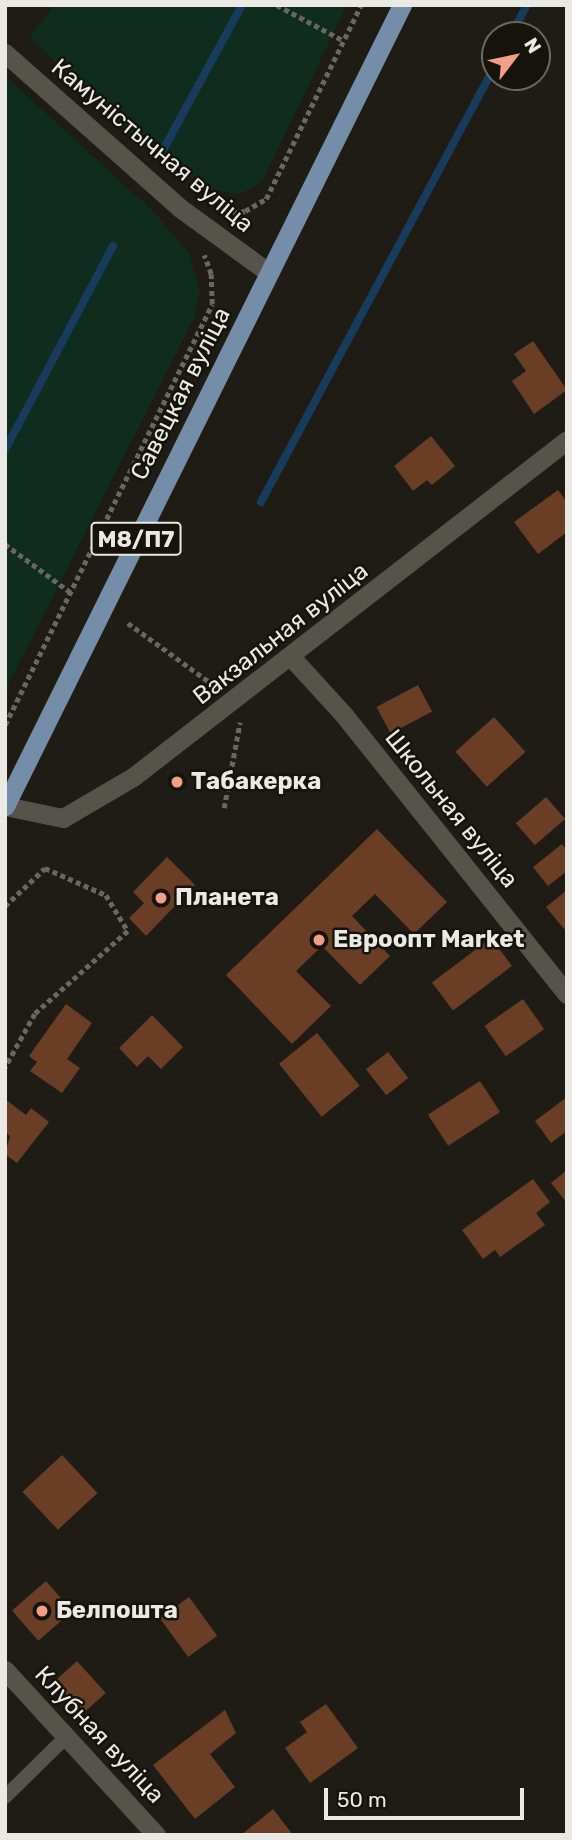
<!DOCTYPE html>
<meta charset="utf-8">
<style>
body{margin:0}
#map{position:relative;width:572px;height:1840px;overflow:hidden;background:#1e1c15;font-family:Rubik,sans-serif}
div>[style]{position:absolute}
[style*='--x']{left:calc(var(--x)*1px);top:calc(var(--y)*1px);width:calc(var(--w)*1px);rotate:calc(var(--a)*1deg)}
.green>*{inset:0;background:#0f2d1f}
.stream>*{height:8px;margin:-4px;padding:0 4px;transform-origin:4px;border-radius:4px;background:#163b5c}
.building>*{inset:0;background:#693e24;transform-origin:0 0}
.path>*{height:4.5px;margin-top:-2.25px;transform-origin:0;background:repeating-linear-gradient(90deg,#696761 0 5px,transparent 0 8.5px)}
.service>*{height:14px;margin:-7px;padding:0 7px;transform-origin:7px;border-radius:7px;background:#56534b}
.minor>*{height:19px;margin:-9.5px;padding:0 9.5px;transform-origin:9.5px;border-radius:9.5px;background:#56534b}
.tertiary>*{height:19px;margin:-9.5px;padding:0 9.5px;transform-origin:9.5px;border-radius:9.5px;background:#56534b}
.primary>*{height:19px;margin:-9.5px;padding:0 9.5px;transform-origin:9.5px;border-radius:9.5px;background:#748eaa}
.dots>*{width:19px;height:19px;translate:-50% -50%;box-sizing:border-box;border:4px solid #15130c;border-radius:50%}
span{translate:-50% -50%;white-space:nowrap;text-align:center;line-height:1.15;-webkit-text-stroke:5px #15130c;paint-order:stroke}
.shield-label span{padding:2px 5px;background:#15130c;border:2px solid;border-radius:5px;-webkit-text-stroke-width:0}
.shield-label{font-size:23px;color:#eae9e4;font-weight:700}
.street-label{font-size:24px;color:#eae9e4}
.poi-label{font-size:24px;color:#eae9e4;font-weight:700}
.left{translate:0 -50%;text-align:left}
.frame{position:absolute;inset:0;border:7px solid #eae9e4;pointer-events:none}
.north{position:absolute;left:481px;top:21px;width:70px;height:70px;box-sizing:border-box;background:#15130c;border:2px solid #6a6962;border-radius:50%;rotate:58deg;font-size:19px;font-weight:700;line-height:28px;text-align:center;color:#eae9e4}
.north::after{content:'';display:block;margin:auto;width:24px;height:32px;background:#f39f86;clip-path:polygon(50% 0,100% 100%,50% 72%,0 100%)}
.scale{position:absolute;left:324px;top:1788px;width:200px;height:32px;box-sizing:border-box;border:4px solid #eae9e4;border-top:0;padding-left:9px;font-size:21px;line-height:24px;white-space:nowrap;color:#eae9e4;-webkit-text-stroke:5px #15130c;paint-order:stroke}
</style>
<div id="map">
<div class="green">
<i style="clip-path:polygon(54px 5px,347px 5px,262px 182px,240px 194px,211px 190px,134px 140px,30px 37px)"></i>
<i style="clip-path:polygon(5px 76px,154px 212px,189px 253px,200px 290px,194px 318px,5px 691px)"></i>
</div>
<div class="stream">
<i style="--x:511;--y:35;--w:34;--a:-62"></i>
<i style="--x:163;--y:150;--w:165;--a:-61.4"></i>
<i style="--x:5;--y:450;--w:231;--a:-62.1"></i>
<i style="--x:261;--y:502;--w:496;--a:-61.8"></i>
</div>
<div class="building">
<i style="clip-path:polygon(533px 341px,567px 390px,534px 414px,512px 381px,526px 371px,514px 354px)"></i>
<i style="clip-path:polygon(431px 436px,455px 466px,432px 485px,427px 480px,413px 491px,394px 466px)"></i>
<i style="clip-path:polygon(558px 490px,567px 502px,567px 532px,538px 554px,514px 522px)"></i>
<i style="left:418px;top:685px;width:30px;height:47px;rotate:62deg"></i>
<i style="left:494px;top:717px;width:47px;height:52px;rotate:48deg"></i>
<i style="left:177px;top:774px;width:14px;height:9px;rotate:54deg"></i>
<i style="left:546px;top:797px;width:29px;height:40px;rotate:49deg"></i>
<i style="clip-path:polygon(377px 829px,447px 902px,414px 934px,375px 894px,352px 916px,390px 956px,360px 985px,322px 946px,296px 971px,331px 1006px,292px 1044px,226px 975px)"></i>
<i style="clip-path:polygon(562px 844px,567px 850px,567px 871px,548px 886px,533px 867px)"></i>
<i style="clip-path:polygon(167px 857px,195px 885px,146px 936px,129px 918px,144px 903px,133px 892px)"></i>
<i style="clip-path:polygon(567px 890px,567px 927px,564px 929px,546px 907px)"></i>
<i style="left:491px;top:938px;width:35px;height:74px;rotate:53deg"></i>
<i style="left:523px;top:999px;width:37px;height:47px;rotate:55deg"></i>
<i style="clip-path:polygon(66px 1004px,92px 1023px,67px 1059px,80px 1068px,62px 1093px,30px 1071px,37px 1062px,29px 1056px)"></i>
<i style="clip-path:polygon(152px 1015px,183px 1047px,161px 1069px,148px 1056px,137px 1067px,119px 1048px)"></i>
<i style="left:317px;top:1033px;width:68px;height:49px;rotate:51deg"></i>
<i style="left:388px;top:1052px;width:33px;height:28px;rotate:52deg"></i>
<i style="left:480px;top:1081px;width:37px;height:62px;rotate:57deg"></i>
<i style="clip-path:polygon(567px 1097px,567px 1131px,551px 1143px,535px 1121px)"></i>
<i style="clip-path:polygon(5px 1099px,26px 1115px,31px 1108px,49px 1122px,17px 1163px,5px 1154px,10px 1136px,5px 1132px)"></i>
<i style="clip-path:polygon(567px 1170px,567px 1203px,551px 1183px)"></i>
<i style="clip-path:polygon(533px 1179px,550px 1202px,536px 1213px,545px 1225px,500px 1257px,495px 1250px,483px 1259px,462px 1230px)"></i>
<i style="left:62px;top:1455px;width:52px;height:54px;rotate:47deg"></i>
<i style="left:46px;top:1581px;width:40px;height:45px;rotate:49deg"></i>
<i style="left:189px;top:1597px;width:48px;height:36px;rotate:54deg"></i>
<i style="left:77px;top:1661px;width:43px;height:31px;rotate:48deg"></i>
<i style="clip-path:polygon(326px 1704px,358px 1748px,310px 1783px,285px 1748px,307px 1732px,300px 1722px)"></i>
<i style="clip-path:polygon(225px 1710px,236px 1733px,210px 1754px,235px 1787px,195px 1819px,153px 1765px)"></i>
<i style="clip-path:polygon(273px 1809px,293px 1835px,241px 1835px)"></i>
</div>
<div class="path">
<i style="--x:277;--y:5;--w:76;--a:28.2"></i>
<i style="--x:224;--y:213;--w:21;--a:-5"></i>
<i style="--x:245;--y:211;--w:24;--a:-30"></i>
<i style="--x:266;--y:199;--w:216;--a:-63.9"></i>
<i style="--x:5;--y:544;--w:81;--a:36.4"></i>
<i style="--x:128;--y:623;--w:107;--a:35.9"></i>
<i style="--x:5;--y:725;--w:469;--a:-63.8"></i>
<i style="--x:212;--y:304;--w:30;--a:-92"></i>
<i style="--x:211;--y:274;--w:20;--a:-110"></i>
<i style="--x:224;--y:808;--w:87;--a:-79.5"></i>
<i style="--x:5;--y:906;--w:55;--a:-43.5"></i>
<i style="--x:45;--y:868;--w:67;--a:23.9"></i>
<i style="--x:106;--y:895;--w:42;--a:58.6"></i>
<i style="--x:128;--y:931;--w:125;--a:138.3"></i>
<i style="--x:35;--y:1014;--w:62;--a:119.1"></i>
</div>
<div class="service">
<i style="--x:5;--y:1797;--w:87;--a:-44.5"></i>
</div>
<div class="minor">
<i style="--x:5;--y:53;--w:234;--a:41.5"></i>
<i style="--x:180;--y:208;--w:110;--a:36.1"></i>
<i style="--x:292;--y:658;--w:77;--a:47.6"></i>
<i style="--x:344;--y:715;--w:357;--a:51.4"></i>
<i style="--x:5;--y:1670;--w:224;--a:47.5"></i>
</div>
<div class="tertiary">
<i style="--x:5;--y:806;--w:59;--a:11.7"></i>
<i style="--x:63;--y:818;--w:81;--a:-30.4"></i>
<i style="--x:133;--y:777;--w:549;--a:-37.83"></i>
</div>
<div class="primary">
<i style="--x:5;--y:806;--w:894;--a:-63.64"></i>
</div>
<div class="dots">
<i style="left:177px;top:782px;background:#f39f86"></i>
<i style="left:161px;top:898px;background:#f39f86"></i>
<i style="left:319px;top:940px;background:#f39f86"></i>
<i style="left:42px;top:1611px;background:#f39f86"></i>
</div>
<div class="shield-label">
<span style="left:136px;top:539px">М8/П7</span>
</div>
<div class="street-label">
<span style="left:152px;top:146px;rotate:40deg">Камуністычная вуліца</span>
<span style="left:181px;top:394px;rotate:-63deg">Савецкая вуліца</span>
<span style="left:281px;top:634px;rotate:-38deg">Вакзальная вуліца</span>
<span style="left:451px;top:809px;rotate:51deg">Школьная вуліца</span>
<span style="left:99px;top:1735px;rotate:47deg">Клубная вуліца</span>
</div>
<div class="poi-label">
<span class="left" style="left:191px;top:782px">Табакерка</span>
<span class="left" style="left:175px;top:898px">Планета</span>
<span class="left" style="left:333px;top:940px">Евроопт Market</span>
<span class="left" style="left:56px;top:1611px">Белпошта</span>
</div>
<div class="frame"></div>
<div class="north">N</div>
<div class="scale">50 m</div>
</div>
